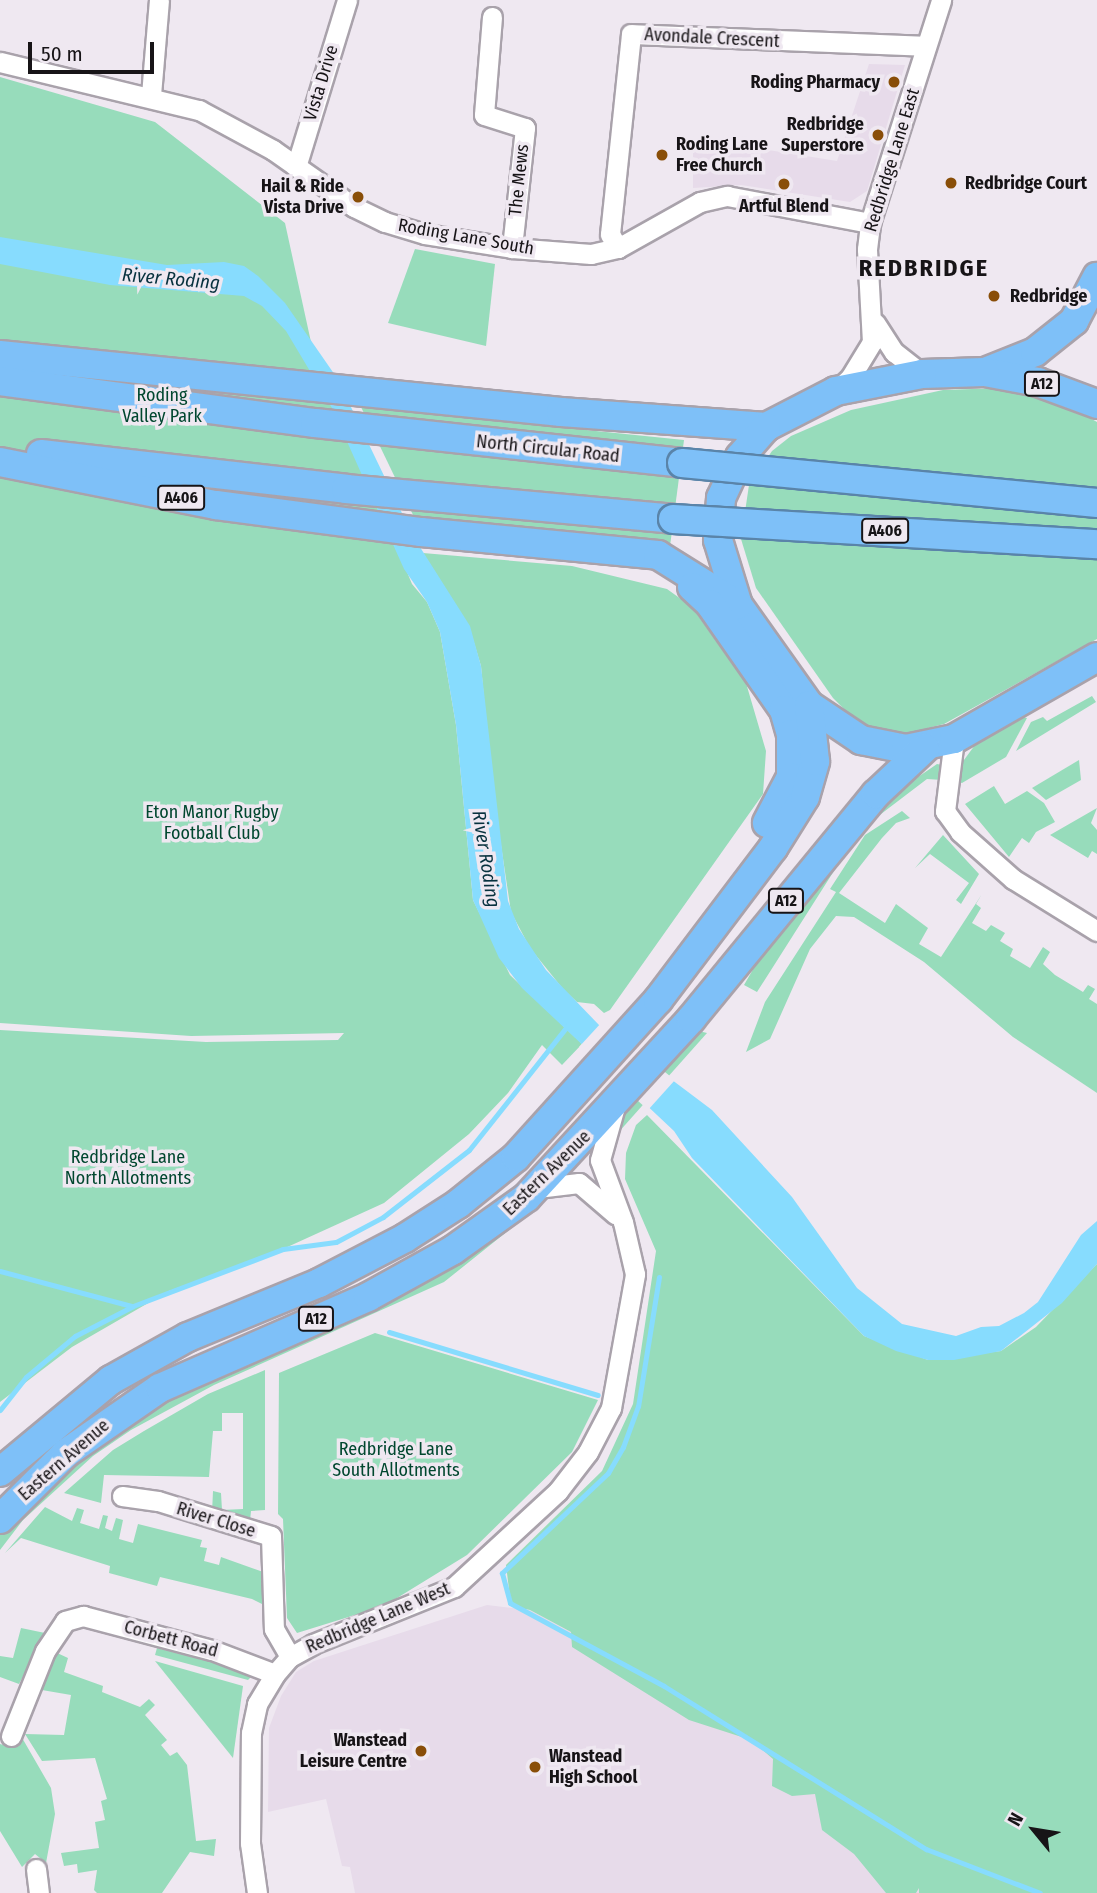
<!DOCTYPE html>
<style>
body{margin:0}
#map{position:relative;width:1097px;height:1893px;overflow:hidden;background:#efe8f1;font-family:"Fira Sans Condensed",sans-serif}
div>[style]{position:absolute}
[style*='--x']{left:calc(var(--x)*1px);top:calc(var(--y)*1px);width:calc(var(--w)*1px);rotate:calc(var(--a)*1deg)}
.built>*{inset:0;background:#e7dbea}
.green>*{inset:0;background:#97dcbb}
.water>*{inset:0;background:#87dcfe}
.pier>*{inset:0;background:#efe8f1}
.stream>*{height:5px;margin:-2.5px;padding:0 2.5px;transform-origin:2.5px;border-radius:2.5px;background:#87dcfe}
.roads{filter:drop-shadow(2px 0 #a9a2ab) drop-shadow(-2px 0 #a9a2ab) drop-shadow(0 2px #a9a2ab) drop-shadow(0 -2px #a9a2ab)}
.minor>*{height:19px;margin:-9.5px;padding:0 9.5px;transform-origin:9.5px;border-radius:9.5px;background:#fff}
.highway>*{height:28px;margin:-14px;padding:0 14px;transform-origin:14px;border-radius:14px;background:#7ec0f8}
.bridges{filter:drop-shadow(2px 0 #5a84a9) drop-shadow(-2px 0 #5a84a9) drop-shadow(0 2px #5a84a9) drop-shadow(0 -2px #5a84a9)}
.highway-bridge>*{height:28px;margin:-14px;padding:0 14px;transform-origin:14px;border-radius:14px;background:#7ec0f8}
.dots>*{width:19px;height:19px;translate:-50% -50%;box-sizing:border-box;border:4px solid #efe8f1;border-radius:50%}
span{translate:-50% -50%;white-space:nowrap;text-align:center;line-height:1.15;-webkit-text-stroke:7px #efe8f1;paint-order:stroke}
.shield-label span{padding:2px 5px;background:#efe8f1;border:2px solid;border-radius:5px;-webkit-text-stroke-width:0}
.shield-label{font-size:16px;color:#171417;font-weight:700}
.street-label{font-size:18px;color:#171417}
.poi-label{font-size:18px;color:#171417;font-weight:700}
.right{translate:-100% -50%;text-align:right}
.left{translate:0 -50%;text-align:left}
.park-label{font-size:18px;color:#01472f}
.water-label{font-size:19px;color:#07313e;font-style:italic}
.district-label{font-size:24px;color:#171417;font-weight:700;letter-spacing:2px}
.north{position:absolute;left:999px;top:1795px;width:70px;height:70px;-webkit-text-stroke:5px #efe8f1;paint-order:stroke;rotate:300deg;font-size:19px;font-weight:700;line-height:28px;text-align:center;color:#171417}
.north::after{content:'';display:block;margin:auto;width:24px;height:32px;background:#171417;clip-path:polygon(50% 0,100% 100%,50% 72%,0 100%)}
.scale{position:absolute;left:28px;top:42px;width:126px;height:32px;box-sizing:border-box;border:4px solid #171417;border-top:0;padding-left:9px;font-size:21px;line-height:24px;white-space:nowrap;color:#171417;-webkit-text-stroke:5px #efe8f1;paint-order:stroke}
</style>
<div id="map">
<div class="built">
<i style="clip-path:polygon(869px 64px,905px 65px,867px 191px,850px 202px,741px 185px,693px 188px,693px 148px,750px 147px,837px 161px)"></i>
<i style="clip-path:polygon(487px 1605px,530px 1610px,699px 1701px,924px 1855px,919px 1893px,355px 1893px,350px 1867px,342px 1866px,326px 1799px,268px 1812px,269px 1728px,281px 1696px,296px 1672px,314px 1661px)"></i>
</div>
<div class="green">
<i style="clip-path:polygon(0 77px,155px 122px,285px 223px,311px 342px,412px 584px,427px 602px,440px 632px,456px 725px,473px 900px,510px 975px,582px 1044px,562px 1065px,542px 1045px,508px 1093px,469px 1134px,384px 1203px,283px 1249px,169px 1291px,72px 1347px,0 1402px,0 1030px,206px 1042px,338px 1040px,344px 1033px,191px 1036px,0 1023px)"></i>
<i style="clip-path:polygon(415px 249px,495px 264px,486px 346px,388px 323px)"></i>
<i style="clip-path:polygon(1001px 388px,1066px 405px,1097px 422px,1097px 639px,944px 724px,904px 734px,872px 728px,856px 721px,833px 698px,756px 588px,741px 539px,749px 485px,772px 451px,791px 436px,851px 410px,943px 390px)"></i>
<i style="clip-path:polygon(361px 407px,684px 440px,670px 546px,416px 521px)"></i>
<i style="clip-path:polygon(423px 553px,572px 566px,667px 589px,692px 607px,746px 683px,766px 751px,763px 794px,610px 1010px,604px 1013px,594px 1004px,577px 1002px,563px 989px,530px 948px,511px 912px,492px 785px,481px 666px,469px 626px)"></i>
<i style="clip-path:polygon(1092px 696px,1096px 702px,1016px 751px,1031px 722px,1043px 717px,1047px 721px)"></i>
<i style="clip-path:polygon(1022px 717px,1027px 718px,1006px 757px,962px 783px,957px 782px,961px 764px,975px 745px)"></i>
<i style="clip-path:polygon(1079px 760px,1081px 780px,1046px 800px,1032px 788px)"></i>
<i style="clip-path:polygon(937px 764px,942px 765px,942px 780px,927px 779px,860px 830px,757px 992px,744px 985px,773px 935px,886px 799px)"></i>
<i style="clip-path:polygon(994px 786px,1005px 804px,1027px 791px,1044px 803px,1055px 822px,1036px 832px,1029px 843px,1022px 838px,1009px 857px,965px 804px)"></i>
<i style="clip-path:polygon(1097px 808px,1091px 823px,1097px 830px,1097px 854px,1092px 851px,1088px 858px,1050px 835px)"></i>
<i style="clip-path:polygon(902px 811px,910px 818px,896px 823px,882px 838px,839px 893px,885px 923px,896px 904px,928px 928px,919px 944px,941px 957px,982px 894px,976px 904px,981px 908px,972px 923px,986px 931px,991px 925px,1005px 933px,1000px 941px,1013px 949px,1010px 956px,1030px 968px,1043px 947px,1050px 952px,1043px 964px,1055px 975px,1083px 992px,1088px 985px,1095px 989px,1089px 999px,1097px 1004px,1097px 1093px,1013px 1037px,924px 962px,854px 917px,836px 916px,810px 949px,770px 1039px,746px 1052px,765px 1002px,836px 892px,830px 889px,865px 835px)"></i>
<i style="clip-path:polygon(943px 835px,979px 874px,961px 904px,956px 900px,969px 883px,930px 854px,915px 868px)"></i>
<i style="clip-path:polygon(695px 1030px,707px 1033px,617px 1134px,621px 1120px)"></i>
<i style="clip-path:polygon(647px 1115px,864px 1336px,928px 1360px,1001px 1351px,1036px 1327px,1097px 1264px,1097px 1893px,919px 1893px,919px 1888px,916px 1893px,886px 1893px,854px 1854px,822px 1830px,815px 1794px,792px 1796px,772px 1786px,773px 1759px,751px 1740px,689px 1720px,572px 1647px,571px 1632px,530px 1610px,511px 1606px,506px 1565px,602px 1471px,633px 1404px,656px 1251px,625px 1179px,626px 1153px,636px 1125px)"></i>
<i style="clip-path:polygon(528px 1215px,444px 1282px,214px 1385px,131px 1430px,93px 1456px,23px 1520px,0 1550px,0 1533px,19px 1511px,126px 1419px)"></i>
<i style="clip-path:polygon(375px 1333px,598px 1400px,572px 1452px,467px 1555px,384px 1606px,297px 1633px,287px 1618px,283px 1519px,278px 1514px,279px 1373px)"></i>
<i style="clip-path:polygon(265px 1370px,265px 1510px,251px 1511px,250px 1521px,212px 1513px,213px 1491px,221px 1493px,222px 1510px,243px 1509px,243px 1413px,222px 1413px,222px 1431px,213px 1431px,209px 1477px,104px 1475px,101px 1503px,64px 1493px,113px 1450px,144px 1431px,208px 1394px)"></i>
<i style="clip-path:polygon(45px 1507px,72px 1521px,77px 1508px,84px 1510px,80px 1523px,99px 1529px,103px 1515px,108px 1516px,105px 1528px,112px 1531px,116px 1518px,123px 1520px,119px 1539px,133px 1543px,138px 1524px,202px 1540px,200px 1547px,207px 1548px,204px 1561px,219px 1565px,221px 1557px,266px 1573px,266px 1614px,264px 1605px,252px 1599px,160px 1577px,157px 1586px,109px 1573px,110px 1566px,21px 1538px,5px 1553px)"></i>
<i style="clip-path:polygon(21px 1628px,45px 1633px,19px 1684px,0 1677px,0 1656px,13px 1658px)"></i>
<i style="clip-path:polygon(157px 1648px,245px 1671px,252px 1676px,248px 1680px,155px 1655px)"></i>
<i style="clip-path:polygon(55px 1652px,68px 1658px,64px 1672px,103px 1686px,102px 1692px,140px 1707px,149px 1699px,155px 1705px,145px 1715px,167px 1740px,161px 1745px,170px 1756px,177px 1752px,187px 1765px,196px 1841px,216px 1839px,214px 1856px,190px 1852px,162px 1893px,97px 1893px,94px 1890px,97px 1870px,78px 1873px,77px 1864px,64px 1866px,61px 1853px,99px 1848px,95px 1822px,105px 1820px,101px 1801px,107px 1799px,95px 1758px,42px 1761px,25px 1734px,64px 1735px,71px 1695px,36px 1689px)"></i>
<i style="clip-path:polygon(155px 1661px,243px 1686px,233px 1758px)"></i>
<i style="clip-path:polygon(21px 1736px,51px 1788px,55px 1814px,46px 1863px,35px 1854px,22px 1867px,0 1831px,0 1744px,14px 1748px)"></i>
</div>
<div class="water">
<i style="clip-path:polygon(0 237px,167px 265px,224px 262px,244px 266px,258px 276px,285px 303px,337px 378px,413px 536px,470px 626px,481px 666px,508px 901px,519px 929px,546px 970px,599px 1025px,712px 1110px,792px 1197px,857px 1288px,902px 1324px,956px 1336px,981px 1327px,999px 1326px,1024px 1313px,1038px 1302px,1081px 1235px,1097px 1221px,1097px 1264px,1062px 1303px,1001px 1351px,954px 1360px,928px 1360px,896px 1351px,864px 1336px,692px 1158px,674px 1131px,522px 988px,499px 958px,473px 900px,456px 725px,440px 632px,427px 602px,404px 569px,332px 408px,286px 331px,262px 306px,244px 296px,110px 285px,0 264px)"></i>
</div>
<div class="pier">
<i style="clip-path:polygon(602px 1022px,675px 1080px,648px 1110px,579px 1047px)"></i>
</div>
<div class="stream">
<i style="--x:0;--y:1271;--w:137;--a:14.9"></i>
<i style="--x:659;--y:1277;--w:131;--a:99.2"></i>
<i style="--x:638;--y:1406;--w:44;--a:110.1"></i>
<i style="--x:623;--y:1447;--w:30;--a:120"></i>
<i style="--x:608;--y:1473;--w:146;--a:136.7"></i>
<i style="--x:502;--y:1573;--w:31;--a:75"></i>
<i style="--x:510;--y:1603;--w:175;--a:28.3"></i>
<i style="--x:664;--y:1686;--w:309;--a:31.9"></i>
<i style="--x:926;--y:1849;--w:122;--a:21.1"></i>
<i style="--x:389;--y:1332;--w:218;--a:16.8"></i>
<i style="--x:0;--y:1410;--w:42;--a:-51.8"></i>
<i style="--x:26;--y:1377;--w:64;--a:-39.9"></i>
<i style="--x:75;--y:1336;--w:65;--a:-27.3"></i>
<i style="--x:133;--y:1306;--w:160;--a:-20.8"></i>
<i style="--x:283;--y:1249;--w:53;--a:-7.5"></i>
<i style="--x:336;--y:1242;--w:53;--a:-28"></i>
<i style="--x:383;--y:1217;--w:109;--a:-37.9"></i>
<i style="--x:469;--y:1150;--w:159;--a:-51.6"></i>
</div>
<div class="roads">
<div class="minor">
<i style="--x:492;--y:17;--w:98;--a:94.7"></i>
<i style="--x:484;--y:115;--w:43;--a:17.6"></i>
<i style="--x:525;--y:128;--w:121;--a:96.2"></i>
<i style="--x:0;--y:62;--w:205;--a:13.6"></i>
<i style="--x:199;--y:110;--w:84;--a:28.4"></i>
<i style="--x:273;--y:150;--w:99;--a:35.1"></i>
<i style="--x:354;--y:207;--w:34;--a:26"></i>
<i style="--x:385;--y:222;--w:42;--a:16.7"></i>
<i style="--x:425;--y:234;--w:88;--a:9.1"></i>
<i style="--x:512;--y:248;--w:79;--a:4.3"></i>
<i style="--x:591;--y:254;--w:28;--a:-13"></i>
<i style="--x:618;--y:248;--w:94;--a:-29.3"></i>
<i style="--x:700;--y:202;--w:28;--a:-13"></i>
<i style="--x:727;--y:196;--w:146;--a:10.7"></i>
<i style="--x:151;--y:95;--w:95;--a:-85.2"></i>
<i style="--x:296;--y:167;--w:175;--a:-73"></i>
<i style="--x:618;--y:248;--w:16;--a:-120"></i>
<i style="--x:610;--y:234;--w:201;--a:-84"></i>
<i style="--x:631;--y:34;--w:295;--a:2.3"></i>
<i style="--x:875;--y:323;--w:35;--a:57"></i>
<i style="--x:894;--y:352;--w:36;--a:38"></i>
<i style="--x:836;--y:391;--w:19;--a:-43"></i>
<i style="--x:850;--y:378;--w:42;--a:-58.6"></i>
<i style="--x:872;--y:342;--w:93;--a:-93.1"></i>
<i style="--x:867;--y:249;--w:26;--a:-83"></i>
<i style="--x:870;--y:223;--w:234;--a:-72.3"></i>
<i style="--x:954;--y:739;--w:73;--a:97.1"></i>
<i style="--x:945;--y:811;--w:26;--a:54"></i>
<i style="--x:960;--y:832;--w:71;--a:41.6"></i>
<i style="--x:1013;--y:879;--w:99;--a:31.8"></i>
<i style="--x:537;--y:1188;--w:42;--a:-6.8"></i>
<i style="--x:579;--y:1183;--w:48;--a:40.7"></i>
<i style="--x:122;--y:1496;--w:36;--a:8"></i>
<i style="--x:158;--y:1501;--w:118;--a:17.2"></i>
<i style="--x:271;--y:1536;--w:93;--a:88.2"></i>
<i style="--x:274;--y:1629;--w:32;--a:60"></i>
<i style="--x:11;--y:1736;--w:92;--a:-68.2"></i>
<i style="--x:45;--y:1651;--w:36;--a:-56"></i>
<i style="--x:65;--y:1621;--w:19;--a:-16"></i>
<i style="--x:83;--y:1616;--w:133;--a:14.8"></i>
<i style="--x:212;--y:1650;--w:67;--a:20.9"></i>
<i style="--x:36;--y:1869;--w:24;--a:83"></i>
<i style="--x:257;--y:1893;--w:50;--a:-98"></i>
<i style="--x:250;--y:1843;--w:110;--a:-89.5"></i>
<i style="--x:251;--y:1733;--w:30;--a:-78"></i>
<i style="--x:257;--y:1704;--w:35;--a:-59"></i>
<i style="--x:275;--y:1674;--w:23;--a:-49"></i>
<i style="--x:290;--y:1657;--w:26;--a:-29"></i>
<i style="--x:313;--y:1644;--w:152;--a:-22"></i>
<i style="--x:454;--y:1587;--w:142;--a:-42.7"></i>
<i style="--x:558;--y:1491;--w:49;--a:-52.4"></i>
<i style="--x:588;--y:1452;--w:50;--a:-62.4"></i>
<i style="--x:611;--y:1408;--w:136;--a:-79.8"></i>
<i style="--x:635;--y:1274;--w:53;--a:-103"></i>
<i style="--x:623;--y:1222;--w:66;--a:-110.4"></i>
<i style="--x:600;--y:1160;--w:52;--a:-74.4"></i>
</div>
<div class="highway">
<i style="--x:0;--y:355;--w:564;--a:5.8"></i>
<i style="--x:561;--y:412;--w:206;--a:4.2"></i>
<i style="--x:985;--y:372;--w:54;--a:-21.8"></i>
<i style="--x:1035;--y:352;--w:50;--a:-38.5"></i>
<i style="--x:1074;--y:321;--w:50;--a:-62.4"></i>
<i style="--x:0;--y:381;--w:318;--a:7.6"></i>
<i style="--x:315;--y:423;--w:369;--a:6.2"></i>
<i style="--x:1097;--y:404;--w:63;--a:-159.6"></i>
<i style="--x:1038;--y:382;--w:54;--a:-169.3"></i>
<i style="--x:985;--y:372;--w:63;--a:178.2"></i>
<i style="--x:922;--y:374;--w:88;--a:168.8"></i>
<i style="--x:836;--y:391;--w:79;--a:152.8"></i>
<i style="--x:766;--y:427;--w:40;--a:131"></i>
<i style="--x:740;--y:457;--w:45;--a:114.9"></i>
<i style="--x:721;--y:498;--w:42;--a:94.1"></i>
<i style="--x:718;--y:540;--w:68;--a:72.9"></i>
<i style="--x:738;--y:605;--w:123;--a:54.6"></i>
<i style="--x:809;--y:705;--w:63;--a:33.9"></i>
<i style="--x:861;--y:740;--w:46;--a:11.3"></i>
<i style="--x:906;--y:749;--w:49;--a:-11.8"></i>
<i style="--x:954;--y:739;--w:165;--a:-29.8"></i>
<i style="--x:41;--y:454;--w:307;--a:6.5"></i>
<i style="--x:346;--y:489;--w:328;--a:5.2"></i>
<i style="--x:0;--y:462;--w:220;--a:11.3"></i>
<i style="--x:216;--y:505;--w:207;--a:7.5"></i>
<i style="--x:421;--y:532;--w:238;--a:5.5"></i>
<i style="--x:658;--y:555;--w:94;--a:32"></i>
<i style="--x:692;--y:587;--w:25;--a:43"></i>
<i style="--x:710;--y:604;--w:129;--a:55.1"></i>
<i style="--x:784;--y:710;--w:25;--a:74"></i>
<i style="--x:791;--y:734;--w:43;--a:90"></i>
<i style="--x:791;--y:777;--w:52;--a:117.6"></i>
<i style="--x:0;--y:1472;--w:144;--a:-39.7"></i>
<i style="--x:111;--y:1380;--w:88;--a:-29.2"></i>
<i style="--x:188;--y:1337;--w:142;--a:-22.4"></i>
<i style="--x:319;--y:1283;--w:97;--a:-27.6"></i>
<i style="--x:405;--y:1238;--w:63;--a:-32.7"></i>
<i style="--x:458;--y:1204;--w:75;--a:-39"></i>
<i style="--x:516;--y:1157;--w:212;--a:-47.9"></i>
<i style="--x:658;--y:1000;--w:191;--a:-52.9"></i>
<i style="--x:773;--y:848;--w:60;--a:-57.9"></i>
<i style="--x:805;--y:797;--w:37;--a:-74"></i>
<i style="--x:815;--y:761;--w:56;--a:-96.1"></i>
<i style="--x:0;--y:1519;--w:93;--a:-45"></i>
<i style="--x:66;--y:1453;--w:114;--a:-34.7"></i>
<i style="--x:160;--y:1388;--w:227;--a:-23.6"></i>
<i style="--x:368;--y:1297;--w:97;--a:-28.9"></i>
<i style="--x:453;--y:1250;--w:91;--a:-35.6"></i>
<i style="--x:527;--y:1197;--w:242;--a:-47.3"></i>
<i style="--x:691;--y:1019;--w:291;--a:-50.6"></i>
<i style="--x:876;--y:794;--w:67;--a:-43.2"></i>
</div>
</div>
<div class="bridges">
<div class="highway-bridge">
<i style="--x:682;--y:463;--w:417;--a:5.5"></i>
<i style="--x:673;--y:519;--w:425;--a:3.4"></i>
</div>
</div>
<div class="dots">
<i style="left:894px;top:82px;background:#894e08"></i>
<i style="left:878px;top:135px;background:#894e08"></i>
<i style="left:662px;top:155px;background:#894e08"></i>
<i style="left:951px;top:183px;background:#894e08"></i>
<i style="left:784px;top:184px;background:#894e08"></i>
<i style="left:358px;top:197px;background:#894e08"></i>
<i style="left:994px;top:296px;background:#894e08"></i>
<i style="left:421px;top:1751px;background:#894e08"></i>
<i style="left:535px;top:1767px;background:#894e08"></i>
</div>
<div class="shield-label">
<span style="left:1042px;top:384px">A12</span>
<span style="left:181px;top:498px">A406</span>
<span style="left:885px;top:531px">A406</span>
<span style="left:786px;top:901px">A12</span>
<span style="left:316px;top:1319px">A12</span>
</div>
<div class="street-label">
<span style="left:712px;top:38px;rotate:3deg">Avondale Crescent</span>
<span style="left:321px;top:83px;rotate:-73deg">Vista Drive</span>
<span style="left:892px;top:160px;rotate:-73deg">Redbridge Lane East</span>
<span style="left:519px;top:180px;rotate:-84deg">The Mews</span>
<span style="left:466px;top:237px;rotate:10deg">Roding Lane South</span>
<span style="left:548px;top:449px;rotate:6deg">North Circular Road</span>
<span style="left:547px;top:1173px;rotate:-44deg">Eastern Avenue</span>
<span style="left:64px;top:1460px;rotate:-41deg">Eastern Avenue</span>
<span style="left:216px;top:1520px;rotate:17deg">River Close</span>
<span style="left:378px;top:1618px;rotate:-23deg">Redbridge Lane West</span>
<span style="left:171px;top:1639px;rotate:15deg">Corbett Road</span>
</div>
<div class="poi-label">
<span class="right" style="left:880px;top:82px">Roding Pharmacy</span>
<span class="right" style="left:864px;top:135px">Redbridge<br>Superstore</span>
<span class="left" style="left:676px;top:155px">Roding Lane<br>Free Church</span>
<span class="left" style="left:965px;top:183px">Redbridge Court</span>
<span class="right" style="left:344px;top:197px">Hail &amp; Ride<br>Vista Drive</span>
<span style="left:784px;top:206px">Artful Blend</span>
<span class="left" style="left:1010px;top:296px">Redbridge</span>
<span class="right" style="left:407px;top:1751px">Wanstead<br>Leisure Centre</span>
<span class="left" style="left:549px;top:1767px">Wanstead<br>High School</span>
</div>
<div class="park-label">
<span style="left:162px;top:406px">Roding<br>Valley Park</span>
<span style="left:212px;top:823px">Eton Manor Rugby<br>Football Club</span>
<span style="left:128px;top:1168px">Redbridge Lane<br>North Allotments</span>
<span style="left:396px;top:1460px">Redbridge Lane<br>South Allotments</span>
</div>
<div class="water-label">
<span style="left:171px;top:279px;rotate:5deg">River Roding</span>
<span style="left:486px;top:859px;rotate:81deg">River Roding</span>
</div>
<div class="district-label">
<span style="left:924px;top:269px">REDBRIDGE</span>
</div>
<div class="north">N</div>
<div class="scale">50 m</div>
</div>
